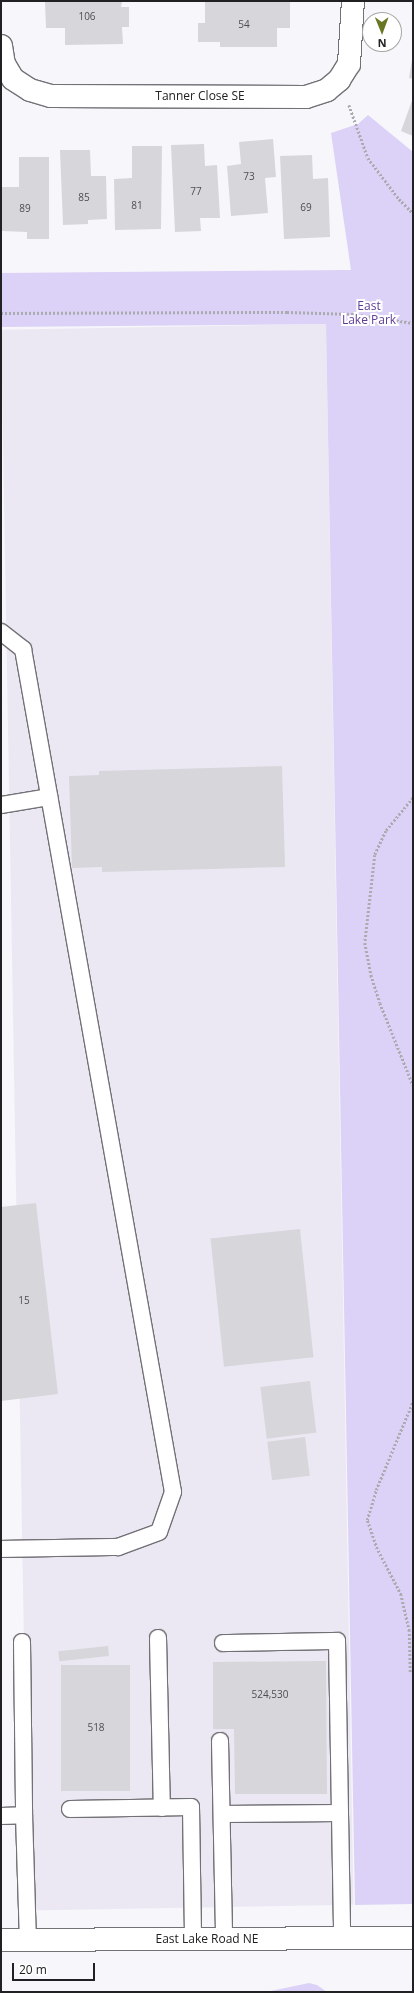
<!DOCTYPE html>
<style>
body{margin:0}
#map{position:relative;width:414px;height:1993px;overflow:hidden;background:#f7f6fb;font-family:"Open Sans",sans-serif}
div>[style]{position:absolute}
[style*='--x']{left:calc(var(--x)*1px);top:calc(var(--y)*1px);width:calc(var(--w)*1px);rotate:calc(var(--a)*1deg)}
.built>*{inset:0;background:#ebe8f4;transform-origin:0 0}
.green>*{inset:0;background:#dcd1f6}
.building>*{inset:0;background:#d7d6db;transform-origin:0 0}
.path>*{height:2.5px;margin-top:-1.25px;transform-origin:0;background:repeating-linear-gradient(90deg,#abaaae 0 2px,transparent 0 4px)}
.roads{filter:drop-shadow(1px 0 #727176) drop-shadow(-1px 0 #727176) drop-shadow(0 1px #727176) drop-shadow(0 -1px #727176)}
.lane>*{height:16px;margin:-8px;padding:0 8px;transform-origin:8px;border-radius:8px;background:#fff}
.street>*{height:22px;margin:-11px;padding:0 11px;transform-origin:11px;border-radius:11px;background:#fff}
.secondary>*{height:22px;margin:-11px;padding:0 11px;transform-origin:11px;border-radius:11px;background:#fff}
span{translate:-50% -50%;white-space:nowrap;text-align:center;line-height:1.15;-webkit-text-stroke:4px #fff;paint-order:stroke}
.number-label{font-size:10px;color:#4e4e50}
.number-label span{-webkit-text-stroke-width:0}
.street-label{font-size:12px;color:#212022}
.park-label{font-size:12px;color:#5e3c96}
.frame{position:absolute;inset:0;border:2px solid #212022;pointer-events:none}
.north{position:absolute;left:362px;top:12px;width:40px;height:40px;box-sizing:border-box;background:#fff;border:1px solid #a6a6a7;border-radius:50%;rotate:179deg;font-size:11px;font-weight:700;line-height:16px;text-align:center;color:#212022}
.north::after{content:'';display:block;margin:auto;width:14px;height:18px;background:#697723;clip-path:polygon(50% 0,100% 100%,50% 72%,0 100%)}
.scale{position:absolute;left:12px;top:1963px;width:83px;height:18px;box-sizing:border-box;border:2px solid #212022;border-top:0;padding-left:5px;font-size:12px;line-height:14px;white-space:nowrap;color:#212022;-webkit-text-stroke:3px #fff;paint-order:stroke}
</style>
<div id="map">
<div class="built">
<i style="left:326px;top:324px;width:1581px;height:325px;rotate:89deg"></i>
</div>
<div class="green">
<i style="clip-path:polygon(368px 115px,413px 152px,413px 1904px,355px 1905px,326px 324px,1px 327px,1px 273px,351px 270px,331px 133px,358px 124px)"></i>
<i style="clip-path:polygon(309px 1983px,317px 1985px,327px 1992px,266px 1992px)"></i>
</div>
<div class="building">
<i style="clip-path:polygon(205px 1px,290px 1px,290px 28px,277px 28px,277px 47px,220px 47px,220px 42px,198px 42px,198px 23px,205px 23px)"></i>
<i style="clip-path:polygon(45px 2px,122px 2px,121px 7px,129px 7px,129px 27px,122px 27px,123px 44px,65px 45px,65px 28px,46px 28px)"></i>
<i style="clip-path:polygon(412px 60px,413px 60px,413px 79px,409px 78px)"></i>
<i style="clip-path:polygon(413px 98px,413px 136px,401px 131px)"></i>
<i style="clip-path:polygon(273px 139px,276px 177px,265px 178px,268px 213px,231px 216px,227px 166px,241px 164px,239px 142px)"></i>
<i style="clip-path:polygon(204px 144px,205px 166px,217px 165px,220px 218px,200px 218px,201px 231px,175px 232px,171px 145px)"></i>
<i style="clip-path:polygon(132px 146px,162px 146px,161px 229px,115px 230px,114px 179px,132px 178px)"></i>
<i style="clip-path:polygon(60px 150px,90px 150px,91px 176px,106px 176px,107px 219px,88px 220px,88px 224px,63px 225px)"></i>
<i style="clip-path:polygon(312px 155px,313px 179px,328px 178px,330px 237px,284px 239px,280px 156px)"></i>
<i style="clip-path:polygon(19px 157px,49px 157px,49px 239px,27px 239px,27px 232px,2px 231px,2px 187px,19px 187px)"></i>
<i style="clip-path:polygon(282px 766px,285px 867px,102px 872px,102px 867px,72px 868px,69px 776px,99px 775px,99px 771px)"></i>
<i style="clip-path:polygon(36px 1203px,58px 1394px,1px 1401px,1px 1207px)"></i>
<i style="left:300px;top:1229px;width:129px;height:90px;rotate:84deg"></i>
<i style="left:310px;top:1381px;width:52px;height:50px;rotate:83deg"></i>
<i style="left:305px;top:1437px;width:39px;height:38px;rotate:83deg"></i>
<i style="left:108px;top:1646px;width:10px;height:50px;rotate:84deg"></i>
<i style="clip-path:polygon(326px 1661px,327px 1794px,235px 1794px,234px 1729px,213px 1729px,213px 1662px)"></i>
<i style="left:130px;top:1665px;width:126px;height:69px;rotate:90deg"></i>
</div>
<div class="path">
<i style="--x:349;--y:105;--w:56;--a:70.3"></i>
<i style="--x:368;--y:158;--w:51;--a:52.9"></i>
<i style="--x:399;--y:199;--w:20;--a:45"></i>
<i style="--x:1;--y:313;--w:286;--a:-0.2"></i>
<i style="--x:287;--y:312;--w:66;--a:1.7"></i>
<i style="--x:353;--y:314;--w:61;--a:8.5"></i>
<i style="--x:413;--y:798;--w:43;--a:129.3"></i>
<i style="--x:386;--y:831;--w:26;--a:115"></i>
<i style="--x:375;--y:855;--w:89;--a:96.5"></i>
<i style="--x:365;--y:943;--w:33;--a:79"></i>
<i style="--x:371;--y:975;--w:29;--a:72"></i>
<i style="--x:380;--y:1003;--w:88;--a:68.1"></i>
<i style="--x:410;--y:1672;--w:41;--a:-91.4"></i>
<i style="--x:409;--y:1631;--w:37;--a:-103"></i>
<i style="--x:401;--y:1595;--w:52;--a:-117.6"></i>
<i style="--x:377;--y:1549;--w:31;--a:-109"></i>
<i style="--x:367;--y:1520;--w:31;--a:-73"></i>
<i style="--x:376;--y:1490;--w:96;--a:-67.4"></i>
</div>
<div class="roads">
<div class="lane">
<i style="--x:1;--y:632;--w:28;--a:38"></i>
<i style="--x:23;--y:649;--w:856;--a:79.91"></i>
<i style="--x:173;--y:1492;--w:42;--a:109.3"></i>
<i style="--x:159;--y:1532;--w:44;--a:159.9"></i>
<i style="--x:118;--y:1547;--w:117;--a:179"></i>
<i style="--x:1;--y:805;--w:49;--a:-9.5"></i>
<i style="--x:158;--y:1638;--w:170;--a:88.7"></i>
<i style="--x:22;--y:1642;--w:173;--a:89.3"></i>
<i style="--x:223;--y:1643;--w:114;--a:-1"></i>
<i style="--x:337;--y:1641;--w:298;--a:89"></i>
<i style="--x:220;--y:1741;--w:198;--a:88.8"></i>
<i style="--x:70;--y:1809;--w:121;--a:-0.9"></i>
<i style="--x:191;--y:1807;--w:132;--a:89.1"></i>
<i style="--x:222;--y:1814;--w:118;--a:-0.5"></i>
<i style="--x:1;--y:1816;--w:23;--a:-2"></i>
<i style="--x:24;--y:1815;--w:124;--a:88.2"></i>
</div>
<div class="street">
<i style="--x:1;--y:46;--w:18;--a:81"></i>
<i style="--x:4;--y:64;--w:17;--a:59"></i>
<i style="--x:13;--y:79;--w:20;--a:33"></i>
<i style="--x:30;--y:90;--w:22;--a:16"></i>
<i style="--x:51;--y:96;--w:255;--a:0.2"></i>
<i style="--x:306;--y:97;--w:22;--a:-18"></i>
<i style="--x:327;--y:90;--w:16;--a:-40"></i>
<i style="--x:339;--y:80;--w:19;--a:-58"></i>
<i style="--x:349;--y:64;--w:63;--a:-86.4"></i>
</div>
<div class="secondary">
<i style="--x:1;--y:1940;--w:412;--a:-0.3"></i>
</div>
</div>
<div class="number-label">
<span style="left:87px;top:17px">106</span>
<span style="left:244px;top:25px">54</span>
<span style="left:249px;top:177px">73</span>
<span style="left:196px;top:192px">77</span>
<span style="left:84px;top:198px">85</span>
<span style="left:137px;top:206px">81</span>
<span style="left:306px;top:208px">69</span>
<span style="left:25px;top:209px">89</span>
<span style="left:24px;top:1301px">15</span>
<span style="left:270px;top:1695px">524,530</span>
<span style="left:96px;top:1728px">518</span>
</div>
<div class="street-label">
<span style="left:200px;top:96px">Tanner Close SE</span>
<span style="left:207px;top:1939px">East Lake Road NE</span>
</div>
<div class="park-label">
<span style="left:369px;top:313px">East<br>Lake Park</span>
</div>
<div class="frame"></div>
<div class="north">N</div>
<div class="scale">20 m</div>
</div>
